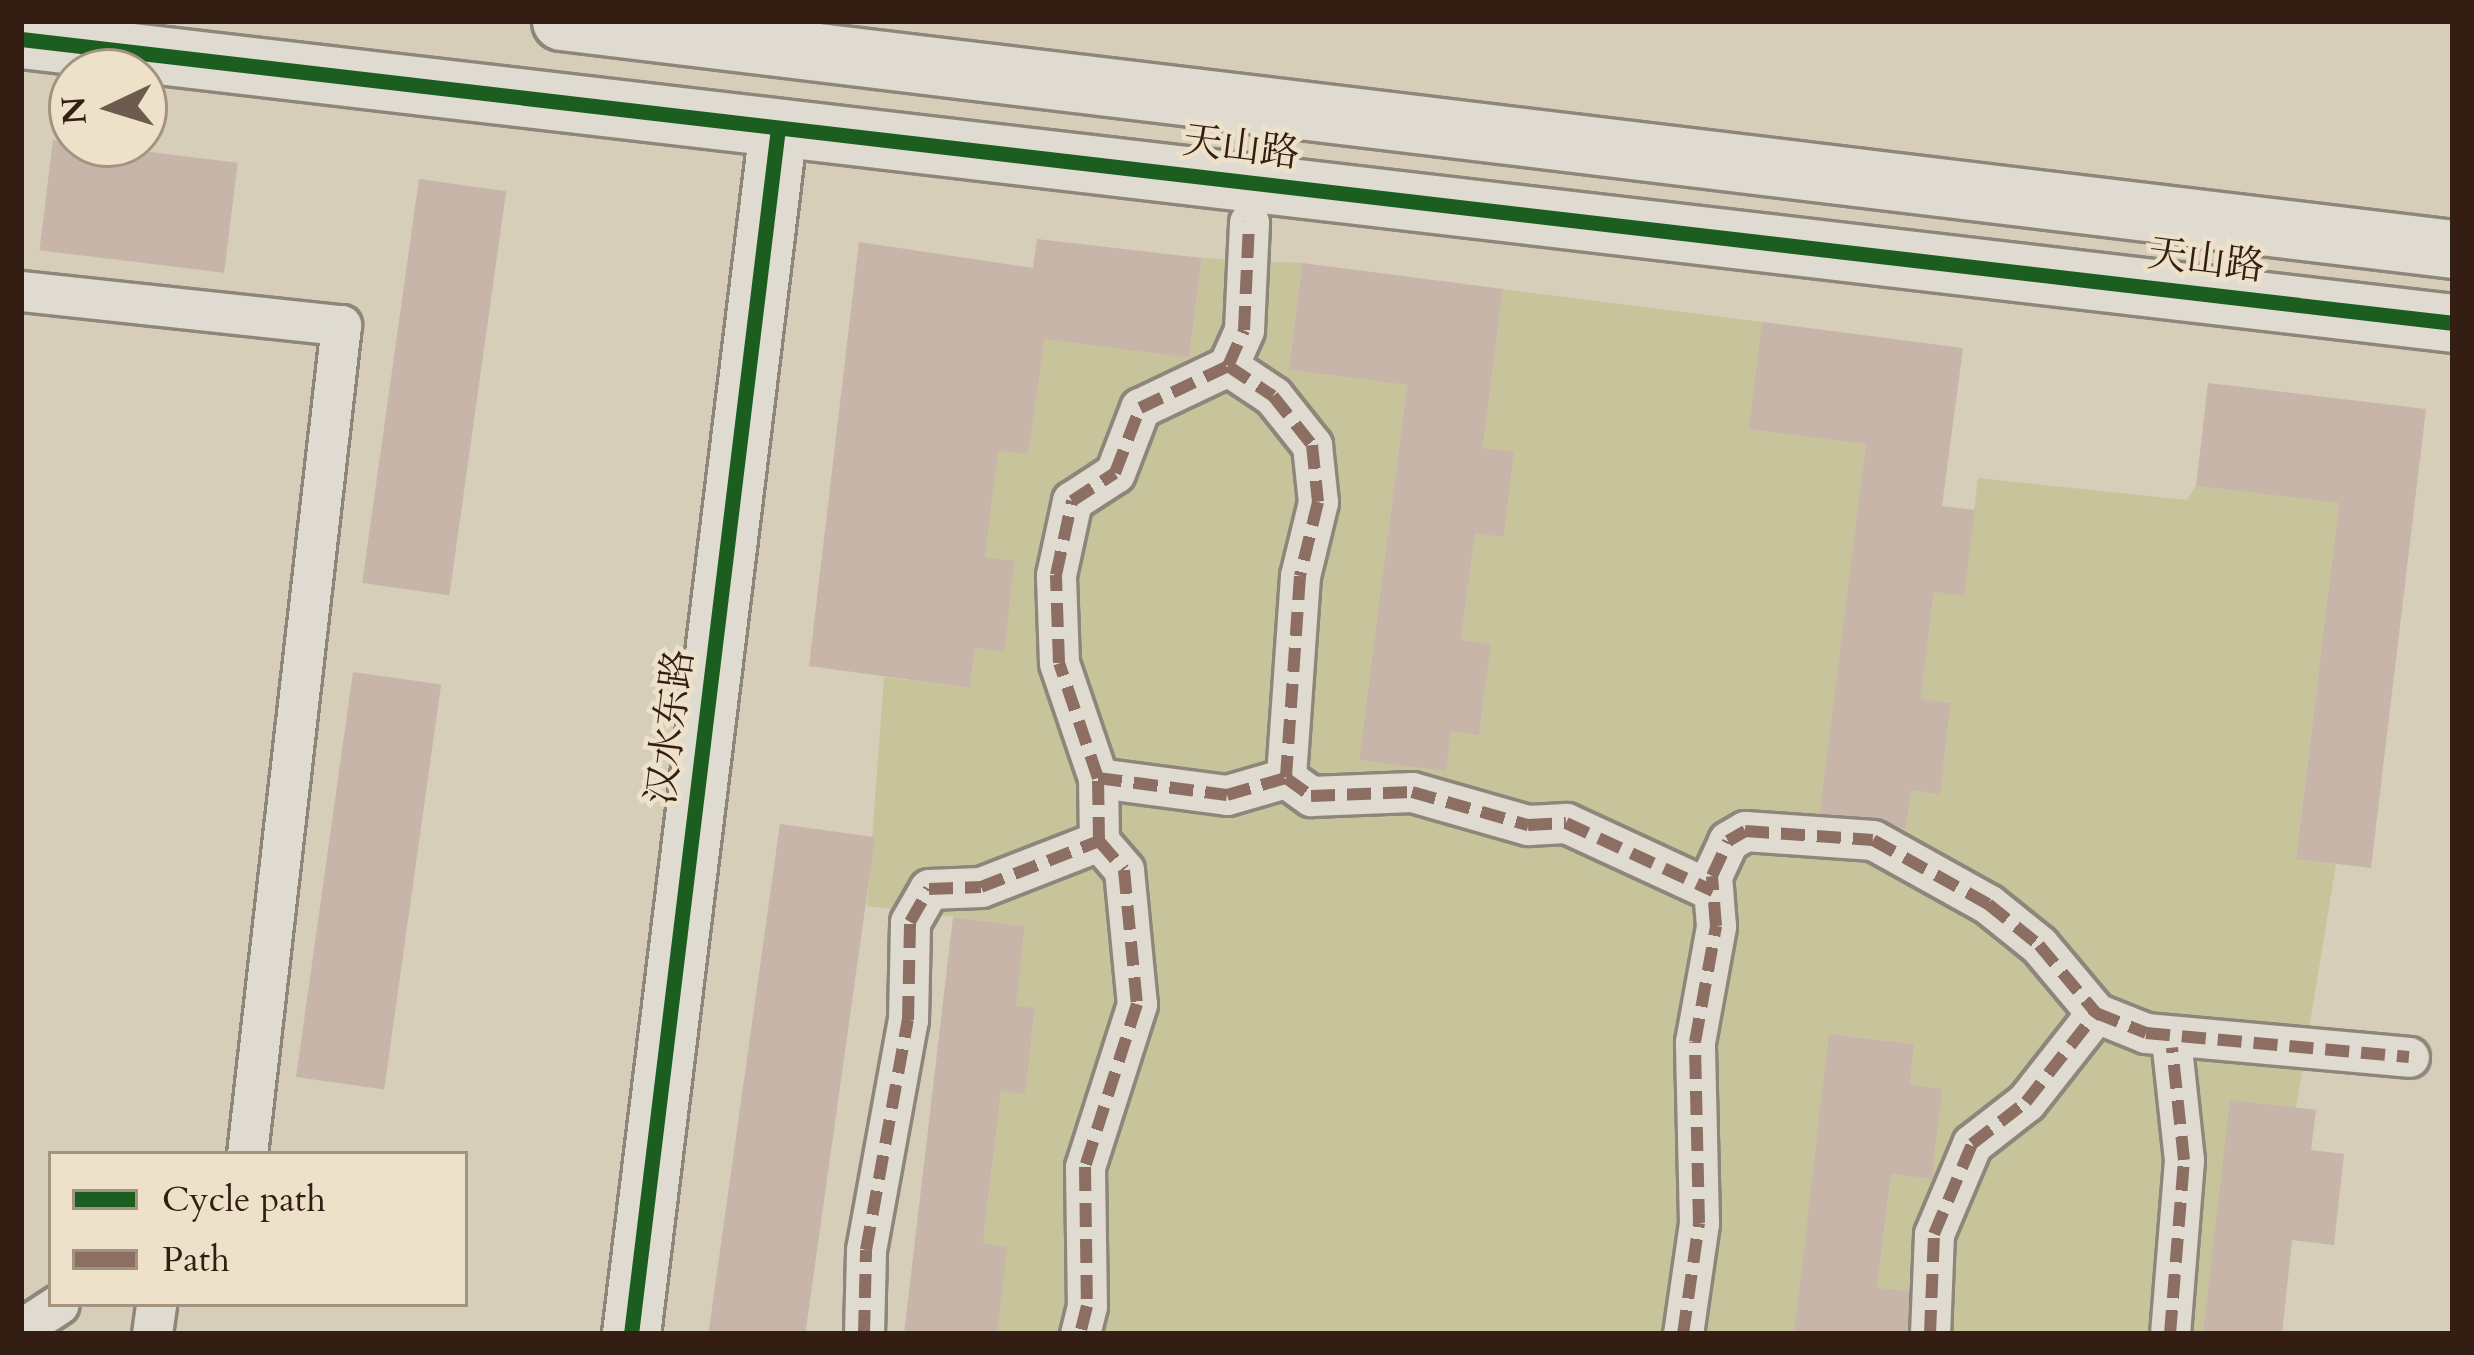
<!DOCTYPE html>
<meta charset="utf-8">
<style>
body{margin:0}
#map{position:relative;width:2474px;height:1355px;overflow:hidden;background:#d6ceb9;font-family:Cardo,"Noto Serif SC",serif}
div>[style]{position:absolute}
[style*='--x']{left:calc(var(--x)*1px);top:calc(var(--y)*1px);width:calc(var(--w)*1px);rotate:calc(var(--a)*1deg)}
.green>*{inset:0;background:#c7c49c}
.building>*{inset:0;background:#c7b5a9;transform-origin:0 0}
.roads{filter:drop-shadow(3px 0 #8e867a) drop-shadow(-3px 0 #8e867a) drop-shadow(0 3px #8e867a) drop-shadow(0 -3px #8e867a)}
.street>*{height:39px;margin:-19.5px;padding:0 19.5px;transform-origin:19.5px;border-radius:19.5px;background:#dfdbd1}
.secondary>*{height:57px;margin:-28.5px;padding:0 28.5px;transform-origin:28.5px;border-radius:28.5px;background:#dfdbd1}
.quiet>*{height:12px;margin-top:-6px;transform-origin:0;background:repeating-linear-gradient(90deg,#8d6e63 0 24px,transparent 0 36px)}
.cycleway>*{height:15px;margin:-7.5px;padding:0 7.5px;transform-origin:7.5px;border-radius:7.5px;background:#1b5e20}
span{translate:-50% -50%;white-space:nowrap;text-align:center;line-height:1.15;-webkit-text-stroke:9px #ede2c9;paint-order:stroke}
.street-label{font-size:39px;color:#341d13}
.frame{position:absolute;inset:0;border:24px solid #341d13;pointer-events:none}
.legend{position:absolute;left:48px;top:1151px;width:420px;height:156px;box-sizing:border-box;background:#ede2c9;border:3px solid #a39380;margin:0;padding:15px 21px;list-style:none;font-size:36px;color:#341d13}
.legend li{display:flex;align-items:center;gap:24px;height:60px}
.legend b{width:60px;border:3px solid #a39380}
.north{position:absolute;left:48px;top:48px;width:120px;height:120px;box-sizing:border-box;background:#ede2c9;border:3px solid #a39380;border-radius:50%;rotate:266deg;font-size:33px;font-weight:700;line-height:48px;text-align:center;color:#341d13}
.north::after{content:'';display:block;margin:auto;width:42px;height:54px;background:#6d5b4d;clip-path:polygon(50% 0,100% 100%,50% 72%,0 100%)}
</style>
<div id="map">
<div class="green">
<i style="clip-path:polygon(1202px 258px,1302px 263px,1289px 370px,1407px 385px,1359px 760px,1446px 770px,1451px 731px,1479px 734px,1491px 644px,1461px 640px,1475px 533px,1504px 536px,1514px 453px,1483px 448px,1503px 289px,1762px 322px,1866px 444px,1820px 818px,1906px 829px,1911px 790px,1940px 793px,1951px 703px,1921px 699px,1934px 592px,1964px 595px,1978px 478px,2187px 500px,2196px 486px,2339px 503px,2296px 858px,2336px 864px,2296px 1108px,2203px 1334px,1910px 1334px,1877px 1288px,1891px 1174px,1932px 1179px,1942px 1089px,1910px 1084px,1914px 1044px,1830px 1034px,1794px 1334px,997px 1334px,1006px 1247px,983px 1243px,1001px 1091px,1025px 1093px,1035px 1009px,1016px 1006px,1025px 926px,867px 906px,884px 677px,970px 688px,975px 648px,1004px 651px,1015px 562px,985px 557px,998px 451px,1028px 453px,1045px 339px,1189px 358px)"></i>
</div>
<div class="building">
<i style="left:53px;top:140px;width:186px;height:111px;rotate:7deg"></i>
<i style="left:419px;top:179px;width:88px;height:408px;rotate:8deg"></i>
<i style="clip-path:polygon(1037px 239px,1202px 258px,1189px 358px,1045px 339px,1028px 454px,998px 451px,985px 557px,1015px 561px,1004px 652px,975px 648px,970px 688px,809px 666px,859px 242px,1033px 268px)"></i>
<i style="clip-path:polygon(1302px 263px,1503px 289px,1483px 448px,1514px 452px,1504px 537px,1475px 533px,1461px 640px,1491px 644px,1479px 735px,1451px 731px,1446px 771px,1359px 760px,1407px 385px,1289px 370px)"></i>
<i style="clip-path:polygon(1762px 322px,1963px 348px,1942px 506px,1975px 510px,1964px 596px,1934px 592px,1921px 699px,1951px 703px,1940px 794px,1911px 790px,1906px 829px,1819px 818px,1866px 444px,1749px 429px)"></i>
<i style="clip-path:polygon(2208px 383px,2426px 409px,2371px 868px,2296px 859px,2339px 503px,2196px 486px)"></i>
<i style="left:353px;top:672px;width:89px;height:409px;rotate:8deg"></i>
<i style="left:780px;top:824px;width:96px;height:513px;rotate:8deg"></i>
<i style="clip-path:polygon(953px 917px,1025px 926px,1016px 1006px,1035px 1008px,1025px 1094px,1001px 1091px,983px 1243px,1007px 1247px,997px 1334px,904px 1334px)"></i>
<i style="clip-path:polygon(1829px 1034px,1914px 1044px,1910px 1084px,1942px 1089px,1932px 1179px,1891px 1174px,1877px 1288px,1914px 1292px,1910px 1334px,1794px 1334px)"></i>
<i style="clip-path:polygon(2230px 1100px,2316px 1110px,2311px 1150px,2344px 1154px,2334px 1245px,2292px 1240px,2282px 1334px,2203px 1334px)"></i>
</div>
<div class="roads">
<div class="street">
<i style="--x:21;--y:291;--w:322;--a:6.1"></i>
<i style="--x:341;--y:325;--w:834;--a:96.47"></i>
<i style="--x:1228;--y:366;--w:54;--a:33.7"></i>
<i style="--x:1273;--y:396;--w:63;--a:51.5"></i>
<i style="--x:1312;--y:445;--w:57;--a:84"></i>
<i style="--x:1318;--y:502;--w:76;--a:103.7"></i>
<i style="--x:1300;--y:576;--w:202;--a:94"></i>
<i style="--x:1286;--y:778;--w:31;--a:36"></i>
<i style="--x:1311;--y:796;--w:101;--a:-2.3"></i>
<i style="--x:1412;--y:792;--w:121;--a:15.9"></i>
<i style="--x:1528;--y:825;--w:38;--a:-3"></i>
<i style="--x:1566;--y:823;--w:162;--a:24.8"></i>
<i style="--x:1098;--y:778;--w:130;--a:7.5"></i>
<i style="--x:1227;--y:795;--w:61;--a:-16.1"></i>
<i style="--x:1099;--y:841;--w:63;--a:-90.9"></i>
<i style="--x:1098;--y:778;--w:121;--a:-108.7"></i>
<i style="--x:1059;--y:663;--w:88;--a:-92"></i>
<i style="--x:1056;--y:575;--w:76;--a:-77.8"></i>
<i style="--x:1072;--y:501;--w:51;--a:-33.1"></i>
<i style="--x:1115;--y:473;--w:70;--a:-69"></i>
<i style="--x:1140;--y:408;--w:98;--a:-25.5"></i>
<i style="--x:1228;--y:366;--w:39;--a:-66"></i>
<i style="--x:1244;--y:330;--w:108;--a:-87.3"></i>
<i style="--x:21;--y:1329;--w:45;--a:-33.3"></i>
<i style="--x:152;--y:1334;--w:30;--a:-82"></i>
<i style="--x:864;--y:1334;--w:84;--a:-88.6"></i>
<i style="--x:866;--y:1250;--w:234;--a:-79.7"></i>
<i style="--x:908;--y:1020;--w:98;--a:-88.8"></i>
<i style="--x:910;--y:922;--w:38;--a:-60"></i>
<i style="--x:929;--y:889;--w:52;--a:-2.2"></i>
<i style="--x:981;--y:887;--w:127;--a:-21.3"></i>
<i style="--x:1099;--y:841;--w:38;--a:49"></i>
<i style="--x:1124;--y:870;--w:135;--a:84.5"></i>
<i style="--x:1137;--y:1004;--w:171;--a:107.7"></i>
<i style="--x:1085;--y:1167;--w:139;--a:89.2"></i>
<i style="--x:1087;--y:1306;--w:29;--a:104"></i>
<i style="--x:1683;--y:1334;--w:112;--a:-81.8"></i>
<i style="--x:1699;--y:1223;--w:181;--a:-91.3"></i>
<i style="--x:1695;--y:1042;--w:118;--a:-79.7"></i>
<i style="--x:1716;--y:926;--w:50;--a:-94.6"></i>
<i style="--x:1712;--y:876;--w:38;--a:-65"></i>
<i style="--x:1728;--y:841;--w:20;--a:-30"></i>
<i style="--x:1745;--y:831;--w:128;--a:4"></i>
<i style="--x:1873;--y:840;--w:132;--a:29.1"></i>
<i style="--x:1988;--y:904;--w:65;--a:38.8"></i>
<i style="--x:2039;--y:945;--w:89;--a:50"></i>
<i style="--x:2096;--y:1013;--w:54;--a:21.8"></i>
<i style="--x:2146;--y:1033;--w:264;--a:5.2"></i>
<i style="--x:1930;--y:1334;--w:100;--a:-87.7"></i>
<i style="--x:1934;--y:1234;--w:98;--a:-67.1"></i>
<i style="--x:1972;--y:1144;--w:68;--a:-37.9"></i>
<i style="--x:2026;--y:1102;--w:113;--a:-51.8"></i>
<i style="--x:2170;--y:1334;--w:175;--a:-85.4"></i>
<i style="--x:2184;--y:1160;--w:113;--a:-96.1"></i>
</div>
<div class="secondary">
<i style="--x:561;--y:21;--w:1906;--a:6.87"></i>
<i style="--x:21;--y:39;--w:2449;--a:6.66"></i>
<i style="--x:631;--y:1334;--w:1215;--a:-83.05"></i>
</div>
</div>
<div class="quiet">
<i style="--x:1228;--y:366;--w:54;--a:33.7"></i>
<i style="--x:1273;--y:396;--w:63;--a:51.5"></i>
<i style="--x:1312;--y:445;--w:57;--a:84"></i>
<i style="--x:1318;--y:502;--w:76;--a:103.7"></i>
<i style="--x:1300;--y:576;--w:202;--a:94"></i>
<i style="--x:1286;--y:778;--w:31;--a:36"></i>
<i style="--x:1311;--y:796;--w:101;--a:-2.3"></i>
<i style="--x:1412;--y:792;--w:121;--a:15.9"></i>
<i style="--x:1528;--y:825;--w:38;--a:-3"></i>
<i style="--x:1566;--y:823;--w:162;--a:24.8"></i>
<i style="--x:1098;--y:778;--w:130;--a:7.5"></i>
<i style="--x:1227;--y:795;--w:61;--a:-16.1"></i>
<i style="--x:1099;--y:841;--w:63;--a:-90.9"></i>
<i style="--x:1098;--y:778;--w:121;--a:-108.7"></i>
<i style="--x:1059;--y:663;--w:88;--a:-92"></i>
<i style="--x:1056;--y:575;--w:76;--a:-77.8"></i>
<i style="--x:1072;--y:501;--w:51;--a:-33.1"></i>
<i style="--x:1115;--y:473;--w:70;--a:-69"></i>
<i style="--x:1140;--y:408;--w:98;--a:-25.5"></i>
<i style="--x:1228;--y:366;--w:39;--a:-66"></i>
<i style="--x:1244;--y:330;--w:108;--a:-87.3"></i>
<i style="--x:864;--y:1334;--w:84;--a:-88.6"></i>
<i style="--x:866;--y:1250;--w:234;--a:-79.7"></i>
<i style="--x:908;--y:1020;--w:98;--a:-88.8"></i>
<i style="--x:910;--y:922;--w:38;--a:-60"></i>
<i style="--x:929;--y:889;--w:52;--a:-2.2"></i>
<i style="--x:981;--y:887;--w:127;--a:-21.3"></i>
<i style="--x:1099;--y:841;--w:38;--a:49"></i>
<i style="--x:1124;--y:870;--w:135;--a:84.5"></i>
<i style="--x:1137;--y:1004;--w:171;--a:107.7"></i>
<i style="--x:1085;--y:1167;--w:139;--a:89.2"></i>
<i style="--x:1087;--y:1306;--w:29;--a:104"></i>
<i style="--x:1683;--y:1334;--w:112;--a:-81.8"></i>
<i style="--x:1699;--y:1223;--w:181;--a:-91.3"></i>
<i style="--x:1695;--y:1042;--w:118;--a:-79.7"></i>
<i style="--x:1716;--y:926;--w:50;--a:-94.6"></i>
<i style="--x:1712;--y:876;--w:38;--a:-65"></i>
<i style="--x:1728;--y:841;--w:20;--a:-30"></i>
<i style="--x:1745;--y:831;--w:128;--a:4"></i>
<i style="--x:1873;--y:840;--w:132;--a:29.1"></i>
<i style="--x:1988;--y:904;--w:65;--a:38.8"></i>
<i style="--x:2039;--y:945;--w:89;--a:50"></i>
<i style="--x:2096;--y:1013;--w:54;--a:21.8"></i>
<i style="--x:2146;--y:1033;--w:264;--a:5.2"></i>
<i style="--x:1930;--y:1334;--w:100;--a:-87.7"></i>
<i style="--x:1934;--y:1234;--w:98;--a:-67.1"></i>
<i style="--x:1972;--y:1144;--w:68;--a:-37.9"></i>
<i style="--x:2026;--y:1102;--w:113;--a:-51.8"></i>
<i style="--x:2170;--y:1334;--w:175;--a:-85.4"></i>
<i style="--x:2184;--y:1160;--w:113;--a:-96.1"></i>
</div>
<div class="cycleway">
<i style="--x:21;--y:39;--w:2449;--a:6.66"></i>
<i style="--x:631;--y:1334;--w:1215;--a:-83.05"></i>
</div>
<div class="street-label">
<span style="left:1241px;top:148px;rotate:7deg">天山路</span>
<span style="left:2206px;top:261px;rotate:7deg">天山路</span>
<span style="left:671px;top:727px;rotate:-83deg">汉水东路</span>
</div>
<div class="frame"></div>
<ul class="legend">
<li><b style="height:15px;background:#1b5e20"></b>Cycle path</li>
<li><b style="height:15px;background:#8d6e63"></b>Path</li>
</ul>
<div class="north">N</div>
</div>
